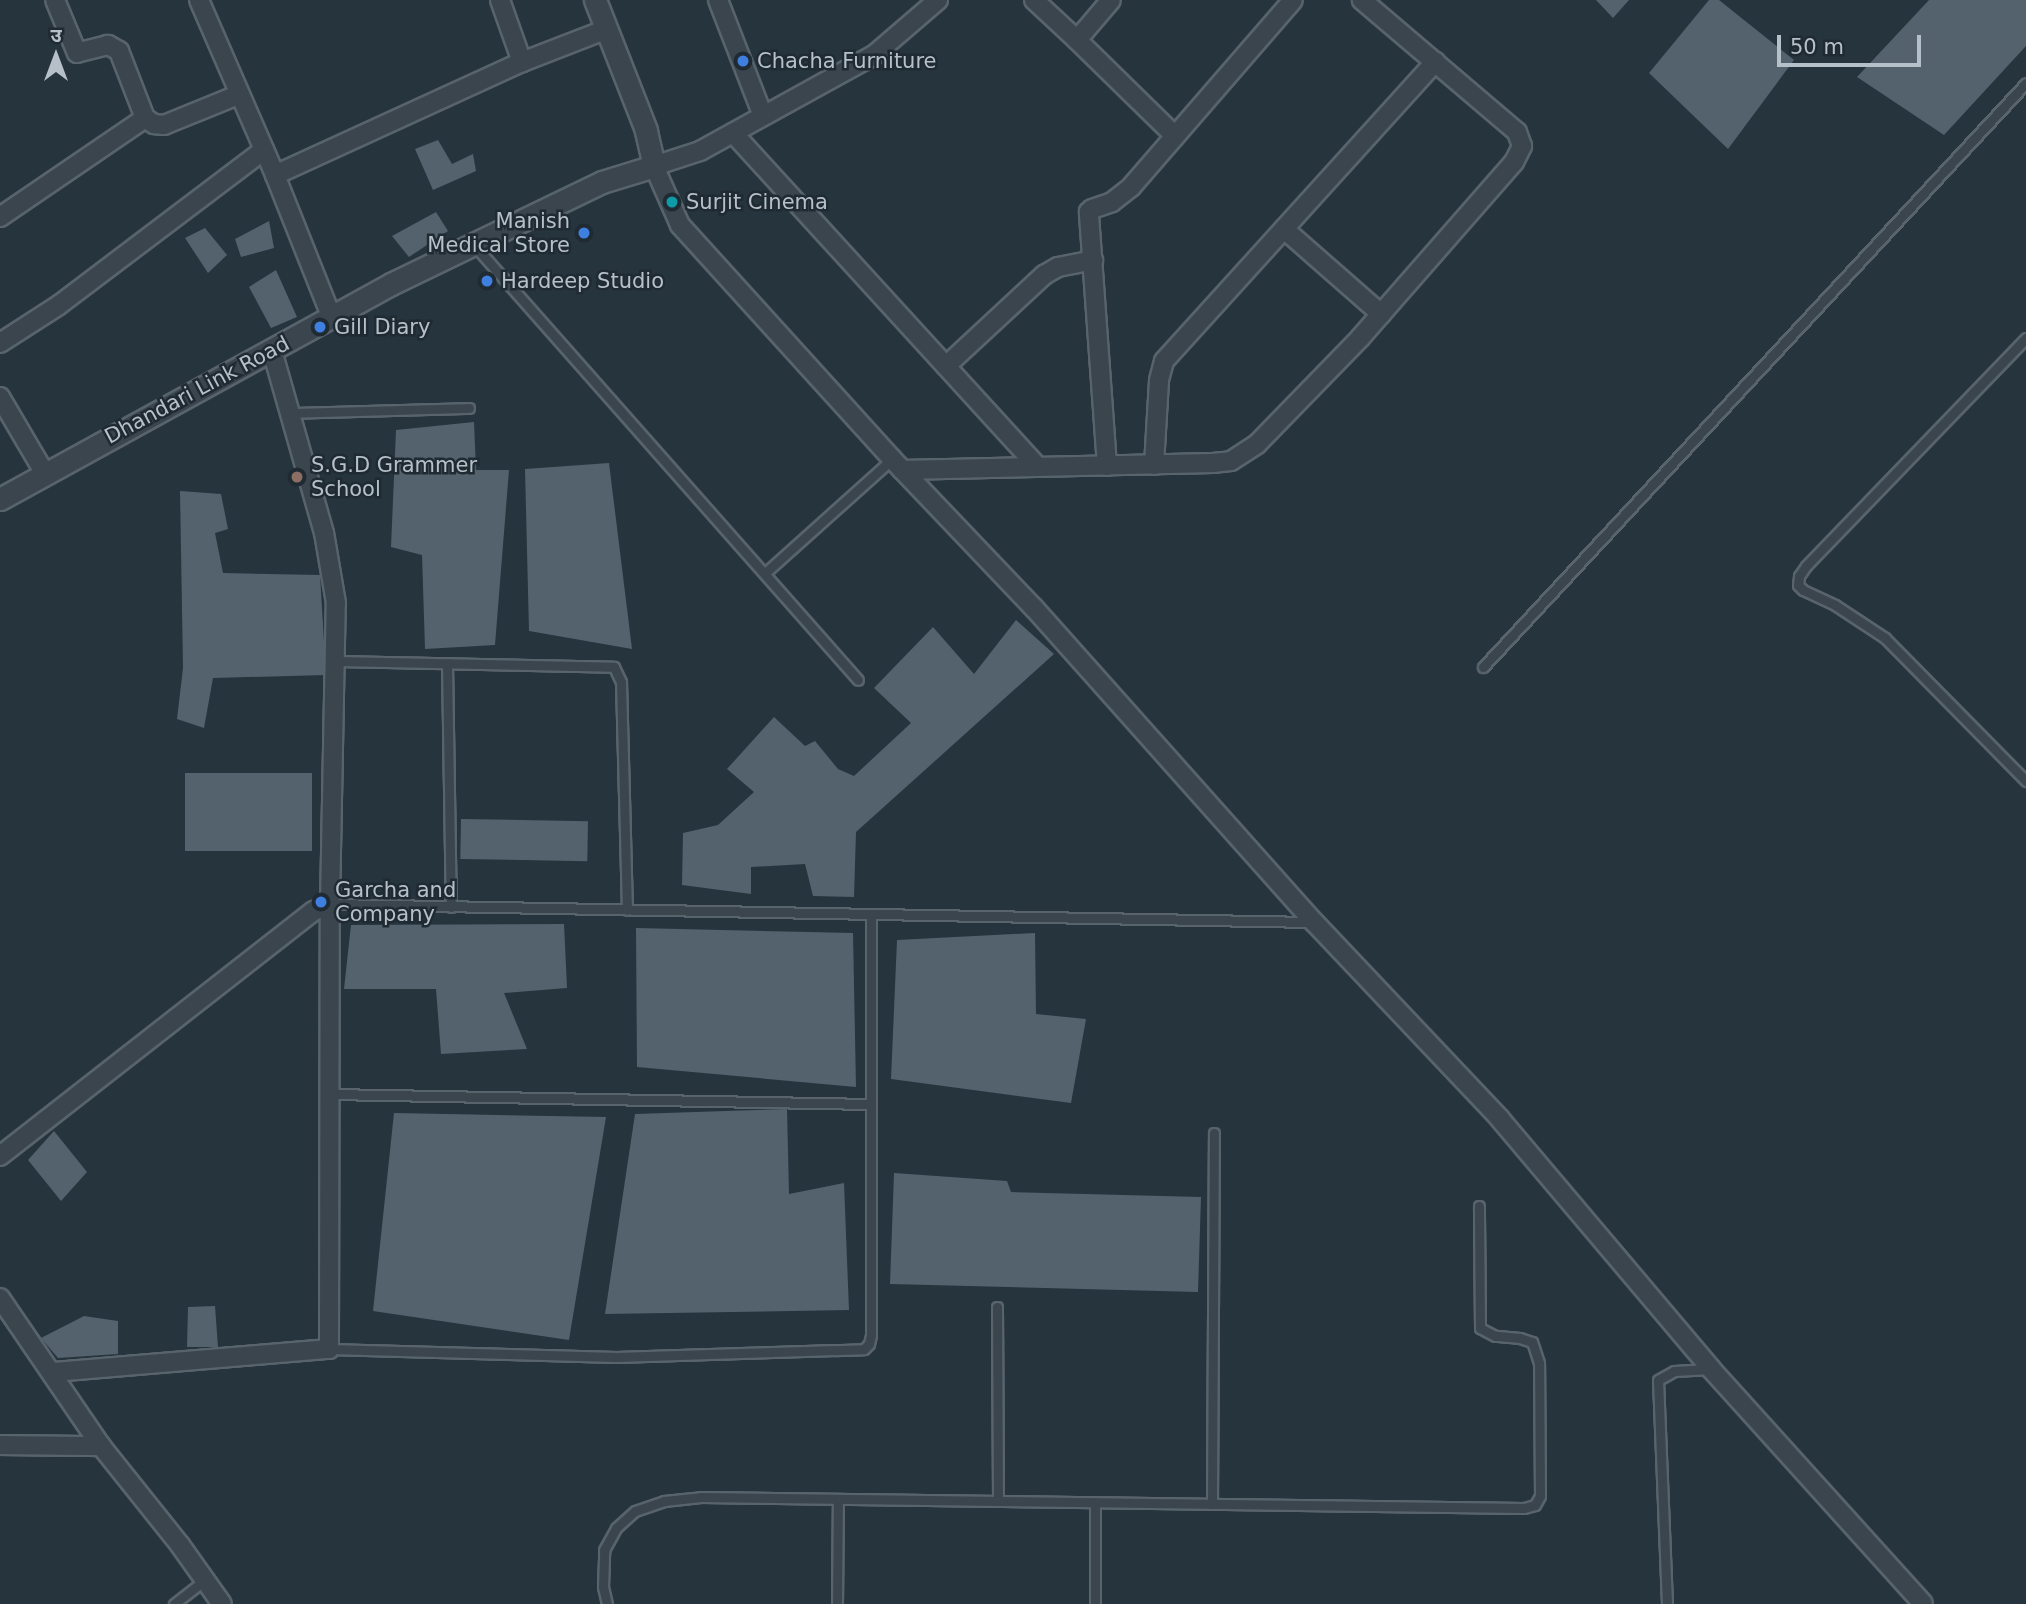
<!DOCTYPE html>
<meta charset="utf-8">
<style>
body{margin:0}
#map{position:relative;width:2026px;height:1604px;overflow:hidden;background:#26343e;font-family:"DejaVu Sans","Noto Sans Devanagari",sans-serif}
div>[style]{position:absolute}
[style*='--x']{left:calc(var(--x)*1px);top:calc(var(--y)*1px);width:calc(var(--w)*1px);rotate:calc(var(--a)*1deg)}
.building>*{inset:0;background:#54626e;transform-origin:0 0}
.roads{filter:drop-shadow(2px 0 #58636c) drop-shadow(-2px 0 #58636c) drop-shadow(0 2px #58636c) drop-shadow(0 -2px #58636c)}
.service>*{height:9px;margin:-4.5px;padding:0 4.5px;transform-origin:4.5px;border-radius:4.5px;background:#3a454e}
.minor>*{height:18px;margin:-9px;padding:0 9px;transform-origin:9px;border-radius:9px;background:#3a454e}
.tertiary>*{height:21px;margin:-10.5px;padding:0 10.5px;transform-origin:10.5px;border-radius:10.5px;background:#3a454e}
.dots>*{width:19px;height:19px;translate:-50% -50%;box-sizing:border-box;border:4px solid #1f2a33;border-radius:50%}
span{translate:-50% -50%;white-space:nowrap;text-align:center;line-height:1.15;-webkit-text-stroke:5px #1f2a33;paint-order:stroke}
.poi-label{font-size:21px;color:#b6c0c9}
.left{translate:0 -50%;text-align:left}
.right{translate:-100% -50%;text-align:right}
.street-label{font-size:21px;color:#b6c0c9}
.north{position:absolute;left:21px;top:21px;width:70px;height:70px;-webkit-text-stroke:5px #1f2a33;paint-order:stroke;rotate:0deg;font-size:19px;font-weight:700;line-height:28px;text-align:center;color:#b6c0c9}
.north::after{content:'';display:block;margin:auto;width:24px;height:32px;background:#b6c0c9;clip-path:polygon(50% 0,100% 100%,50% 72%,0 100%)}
.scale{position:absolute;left:1777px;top:35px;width:144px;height:32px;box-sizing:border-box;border:4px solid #b6c0c9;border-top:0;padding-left:9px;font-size:21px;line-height:24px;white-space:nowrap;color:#b6c0c9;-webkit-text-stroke:5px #1f2a33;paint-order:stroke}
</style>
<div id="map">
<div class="building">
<i style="clip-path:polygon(1596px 0,1629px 0,1613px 18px)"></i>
<i style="clip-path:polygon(1709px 0,1719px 0,1794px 60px,1728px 149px,1649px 73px)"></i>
<i style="clip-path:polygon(1929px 0,2026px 0,2026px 46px,1944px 135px,1857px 77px)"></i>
<i style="clip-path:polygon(438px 140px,452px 164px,473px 154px,476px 171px,433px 190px,415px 149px)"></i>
<i style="clip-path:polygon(436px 212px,448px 231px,409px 257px,392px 236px)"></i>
<i style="clip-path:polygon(269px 221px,274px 248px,241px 257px,235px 239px)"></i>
<i style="clip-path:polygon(205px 228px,227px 255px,208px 273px,185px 238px)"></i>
<i style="clip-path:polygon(276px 270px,297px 317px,271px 328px,249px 287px)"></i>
<i style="clip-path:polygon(474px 422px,476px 470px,509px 470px,495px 645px,425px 649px,422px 555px,391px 547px,396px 430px)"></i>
<i style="clip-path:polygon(609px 463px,632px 649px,529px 631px,525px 469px)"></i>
<i style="clip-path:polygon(180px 491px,221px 494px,228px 529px,215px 533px,223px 573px,320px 575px,326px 675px,213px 678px,204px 728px,177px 719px,183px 668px)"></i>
<i style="clip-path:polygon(1016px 620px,1054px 654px,856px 832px,854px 897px,813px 896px,805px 864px,751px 867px,751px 894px,682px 885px,683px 833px,718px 825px,754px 792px,727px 769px,774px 717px,805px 746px,815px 741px,838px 769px,854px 776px,911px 723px,874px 688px,933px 627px,974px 674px)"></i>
<i style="left:185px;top:773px;width:127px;height:78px"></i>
<i style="left:461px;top:819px;width:127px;height:40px;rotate:1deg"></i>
<i style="clip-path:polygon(564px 924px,567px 988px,504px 993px,527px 1049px,441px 1054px,436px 989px,344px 989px,351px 925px)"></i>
<i style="clip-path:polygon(636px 928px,853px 933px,856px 1087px,637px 1067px)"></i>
<i style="clip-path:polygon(1035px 933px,1036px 1014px,1086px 1019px,1071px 1103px,891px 1079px,897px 940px)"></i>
<i style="clip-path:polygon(787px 1109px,789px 1194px,844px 1183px,849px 1310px,605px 1314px,635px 1114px)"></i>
<i style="clip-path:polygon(394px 1113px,606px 1117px,569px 1340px,373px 1311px)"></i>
<i style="clip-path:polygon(54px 1131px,87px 1172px,61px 1201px,28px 1160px)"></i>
<i style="clip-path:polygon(894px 1173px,1007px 1181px,1011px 1192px,1201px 1197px,1198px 1292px,890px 1284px)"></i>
<i style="clip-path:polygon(215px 1306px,218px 1347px,187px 1347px,188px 1307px)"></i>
<i style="clip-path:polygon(84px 1316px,118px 1321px,118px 1354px,58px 1358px,41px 1338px)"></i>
</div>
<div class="roads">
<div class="service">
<i style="--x:474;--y:245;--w:580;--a:48.56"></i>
<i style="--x:2026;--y:338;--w:317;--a:134"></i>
<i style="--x:1806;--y:566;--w:12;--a:125"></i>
<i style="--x:1799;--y:576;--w:9;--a:96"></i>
<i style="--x:1798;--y:585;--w:7;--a:45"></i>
<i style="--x:1803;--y:590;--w:35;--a:25"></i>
<i style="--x:1835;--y:605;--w:60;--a:33.4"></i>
<i style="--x:1885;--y:638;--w:201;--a:45.4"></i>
<i style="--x:290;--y:413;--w:179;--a:-1.6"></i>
<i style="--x:765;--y:573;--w:171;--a:-41.9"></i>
<i style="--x:337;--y:661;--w:277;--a:1.2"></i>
<i style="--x:614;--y:667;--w:17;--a:65"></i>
<i style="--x:621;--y:682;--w:228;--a:88.5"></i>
<i style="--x:447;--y:663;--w:244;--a:89.1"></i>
<i style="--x:1483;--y:667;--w:797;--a:-47.08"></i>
<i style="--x:330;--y:904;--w:982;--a:1.05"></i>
<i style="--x:330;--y:1094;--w:541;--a:1.06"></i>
<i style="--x:997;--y:1307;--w:194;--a:89.7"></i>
<i style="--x:329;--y:1349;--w:287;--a:1.6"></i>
<i style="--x:616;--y:1357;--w:248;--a:-1.8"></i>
<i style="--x:864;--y:1349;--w:7;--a:-45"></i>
<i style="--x:869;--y:1344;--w:9;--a:-77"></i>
<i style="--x:871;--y:1335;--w:420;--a:-90"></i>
<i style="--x:1212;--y:1504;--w:371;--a:-89.7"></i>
<i style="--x:174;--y:1604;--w:41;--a:-38"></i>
<i style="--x:607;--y:1604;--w:17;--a:-103"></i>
<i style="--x:603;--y:1587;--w:37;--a:-88"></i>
<i style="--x:604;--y:1550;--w:25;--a:-61"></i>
<i style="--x:616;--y:1528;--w:25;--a:-42"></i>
<i style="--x:635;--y:1511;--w:31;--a:-19"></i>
<i style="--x:664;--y:1501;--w:37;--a:-6"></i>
<i style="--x:701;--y:1497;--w:823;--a:0.77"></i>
<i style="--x:1524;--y:1508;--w:11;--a:-15"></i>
<i style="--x:1535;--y:1505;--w:10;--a:-61"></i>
<i style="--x:1540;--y:1496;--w:133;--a:-90.4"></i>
<i style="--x:1539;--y:1363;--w:22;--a:-108"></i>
<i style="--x:1532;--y:1342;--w:13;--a:-162"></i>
<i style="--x:1520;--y:1338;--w:25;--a:-175"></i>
<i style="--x:1495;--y:1336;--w:17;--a:-152"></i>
<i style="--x:1480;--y:1328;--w:122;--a:-90.5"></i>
<i style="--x:837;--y:1604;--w:105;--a:-89.5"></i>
<i style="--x:1095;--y:1604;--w:102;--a:-90"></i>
<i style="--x:1667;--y:1604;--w:224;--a:-92.3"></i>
<i style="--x:1658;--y:1380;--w:18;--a:-29"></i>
<i style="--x:1674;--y:1371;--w:37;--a:-3"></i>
</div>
<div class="minor">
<i style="--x:199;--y:0;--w:191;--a:66.5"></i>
<i style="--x:275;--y:175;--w:272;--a:-24.6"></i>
<i style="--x:522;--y:62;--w:91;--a:-21.2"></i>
<i style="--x:500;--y:0;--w:66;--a:70.5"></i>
<i style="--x:718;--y:0;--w:124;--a:68.8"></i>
<i style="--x:938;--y:0;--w:84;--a:139.3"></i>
<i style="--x:874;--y:55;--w:199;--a:151.1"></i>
<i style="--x:700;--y:151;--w:48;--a:161.9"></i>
<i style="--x:654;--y:166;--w:64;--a:66.2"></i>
<i style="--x:680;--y:225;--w:316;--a:47.8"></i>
<i style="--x:892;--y:459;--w:206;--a:46.4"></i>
<i style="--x:1034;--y:608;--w:421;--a:48.3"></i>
<i style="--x:1314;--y:922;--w:271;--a:46.6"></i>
<i style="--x:1500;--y:1119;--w:327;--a:49.8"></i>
<i style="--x:1711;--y:1369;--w:316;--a:47.9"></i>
<i style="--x:1034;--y:0;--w:59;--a:42.9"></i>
<i style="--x:1077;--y:40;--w:52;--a:-49.6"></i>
<i style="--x:1077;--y:40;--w:137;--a:44.4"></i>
<i style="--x:145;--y:118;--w:11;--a:34"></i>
<i style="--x:154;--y:124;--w:10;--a:6"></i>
<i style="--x:164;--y:125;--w:80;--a:-22.1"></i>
<i style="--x:733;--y:133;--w:452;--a:47.6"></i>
<i style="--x:275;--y:175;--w:152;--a:68.3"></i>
<i style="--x:0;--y:217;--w:176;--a:-34.3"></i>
<i style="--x:145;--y:118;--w:72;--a:-111.2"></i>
<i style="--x:119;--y:51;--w:13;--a:-151"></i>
<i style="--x:108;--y:45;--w:32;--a:166"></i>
<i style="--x:77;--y:53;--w:57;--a:-112.5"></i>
<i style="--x:1284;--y:229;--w:129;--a:41.2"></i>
<i style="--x:0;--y:343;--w:70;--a:-32.8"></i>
<i style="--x:59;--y:305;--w:257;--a:-37.1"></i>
<i style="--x:946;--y:366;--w:134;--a:-42.9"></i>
<i style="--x:1044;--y:275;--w:16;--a:-30"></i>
<i style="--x:1058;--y:267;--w:36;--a:-11"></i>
<i style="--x:0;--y:397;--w:87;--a:59.6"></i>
<i style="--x:1154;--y:465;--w:85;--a:-86.6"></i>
<i style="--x:1159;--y:380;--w:20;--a:-75"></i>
<i style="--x:1164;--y:361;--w:404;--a:-47.8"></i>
<i style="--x:1107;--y:466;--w:255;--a:-94.1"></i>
<i style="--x:1089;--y:212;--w:4;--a:-45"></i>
<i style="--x:1092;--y:209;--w:21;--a:-19"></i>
<i style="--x:1112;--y:202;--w:24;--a:-38"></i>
<i style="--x:1131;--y:187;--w:247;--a:-49.1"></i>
<i style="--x:902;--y:470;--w:311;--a:-1.3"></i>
<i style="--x:1213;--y:463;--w:18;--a:-6"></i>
<i style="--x:1231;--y:461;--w:31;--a:-33"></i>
<i style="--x:1257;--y:444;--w:148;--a:-45.8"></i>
<i style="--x:1360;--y:338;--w:234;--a:-48.8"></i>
<i style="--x:1514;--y:162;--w:18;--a:-63"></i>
<i style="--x:1522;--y:146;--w:15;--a:-110"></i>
<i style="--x:1517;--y:132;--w:204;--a:-139.6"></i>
<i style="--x:0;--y:1156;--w:398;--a:-38"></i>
<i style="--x:314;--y:911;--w:17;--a:-24"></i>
<i style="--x:0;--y:1298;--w:179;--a:55.7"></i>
<i style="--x:101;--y:1446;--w:127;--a:51.4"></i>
<i style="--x:180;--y:1545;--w:72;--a:54.6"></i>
<i style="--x:54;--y:1372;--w:276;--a:-4.8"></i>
<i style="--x:329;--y:1349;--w:445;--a:-89.9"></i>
<i style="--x:330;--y:904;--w:301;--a:-88.9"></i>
<i style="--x:336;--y:603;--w:71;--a:-99.7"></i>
<i style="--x:324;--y:533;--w:189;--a:-105.9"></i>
<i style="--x:0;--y:1445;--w:101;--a:0.6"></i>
</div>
<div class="tertiary">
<i style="--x:0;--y:499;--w:446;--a:-28.8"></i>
<i style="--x:391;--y:284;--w:234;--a:-25.8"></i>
<i style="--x:602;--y:182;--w:54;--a:-17.1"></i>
<i style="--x:654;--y:166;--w:37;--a:-103"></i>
<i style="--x:646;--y:130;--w:140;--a:-111.4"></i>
</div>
</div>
<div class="dots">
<i style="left:743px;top:61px;background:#3f7fe0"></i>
<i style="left:672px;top:202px;background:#0f9aa8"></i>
<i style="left:584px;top:233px;background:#3f7fe0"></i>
<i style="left:487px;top:281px;background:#3f7fe0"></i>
<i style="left:320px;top:327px;background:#3f7fe0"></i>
<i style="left:297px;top:477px;background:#8d6e63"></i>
<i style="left:321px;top:902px;background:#3f7fe0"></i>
</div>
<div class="poi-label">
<span class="left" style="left:757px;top:61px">Chacha Furniture</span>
<span class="left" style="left:686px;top:202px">Surjit Cinema</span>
<span class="right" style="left:570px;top:233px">Manish<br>Medical Store</span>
<span class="left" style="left:501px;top:281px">Hardeep Studio</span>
<span class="left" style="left:334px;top:327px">Gill Diary</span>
<span class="left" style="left:311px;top:477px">S.G.D Grammer<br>School</span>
<span class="left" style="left:335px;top:902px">Garcha and<br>Company</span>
</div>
<div class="street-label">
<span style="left:197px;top:390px;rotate:-28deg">Dhandari Link Road</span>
</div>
<div class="north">उ</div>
<div class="scale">50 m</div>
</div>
